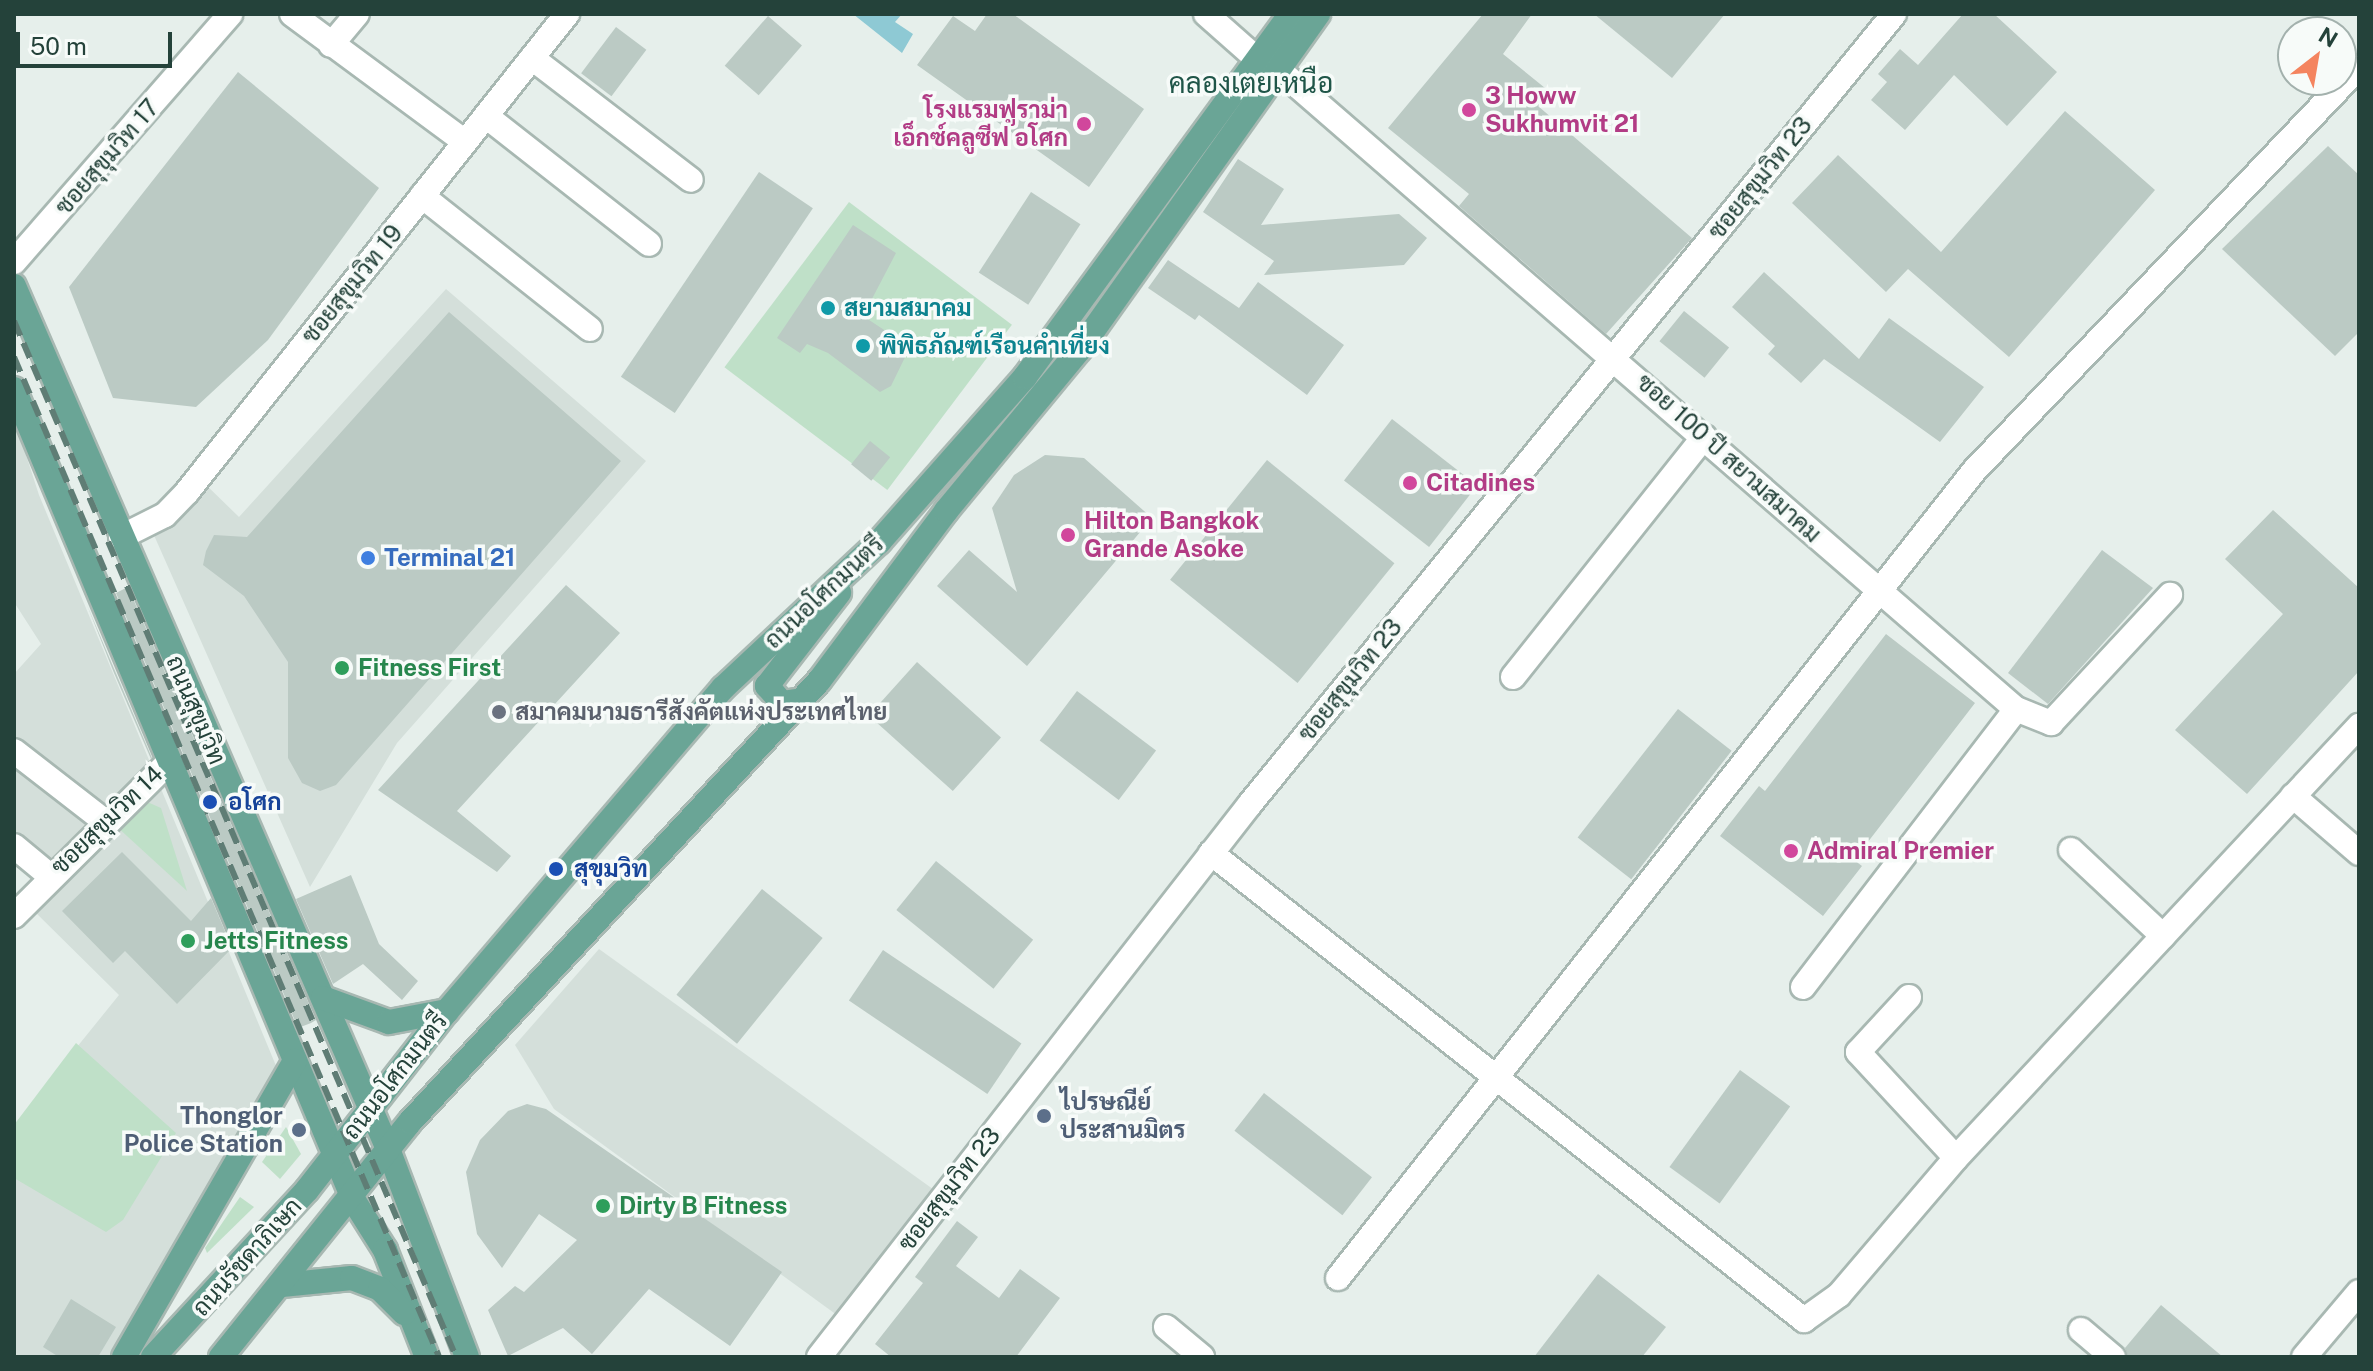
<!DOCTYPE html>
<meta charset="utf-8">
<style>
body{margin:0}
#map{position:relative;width:2373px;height:1371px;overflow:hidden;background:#e6efeb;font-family:"Public Sans",Sarabun,sans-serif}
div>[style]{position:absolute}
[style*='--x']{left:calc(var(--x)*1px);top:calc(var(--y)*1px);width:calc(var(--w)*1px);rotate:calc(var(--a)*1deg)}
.built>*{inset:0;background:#d4dfda}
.green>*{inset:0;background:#bfe0c8;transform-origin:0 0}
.water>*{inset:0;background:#8ec9d4}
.building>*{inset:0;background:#bbcac4;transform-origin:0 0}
.roads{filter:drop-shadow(2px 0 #a8b8b2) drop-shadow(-2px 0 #a8b8b2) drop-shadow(0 2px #a8b8b2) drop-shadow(0 -2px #a8b8b2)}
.minor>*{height:24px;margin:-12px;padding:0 12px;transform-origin:12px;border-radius:12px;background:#fff}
.primary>*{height:24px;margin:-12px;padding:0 12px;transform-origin:12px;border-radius:12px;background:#6aa596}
.rail>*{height:6px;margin-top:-3px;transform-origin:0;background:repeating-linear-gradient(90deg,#5f7d75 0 16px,transparent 0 24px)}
.dots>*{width:22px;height:22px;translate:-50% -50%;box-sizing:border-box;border:4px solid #f7fbf9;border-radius:50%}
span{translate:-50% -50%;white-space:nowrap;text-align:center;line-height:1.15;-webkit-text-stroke:7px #f7fbf9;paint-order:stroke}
.hotel-label{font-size:24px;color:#b23c85;font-weight:700}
.left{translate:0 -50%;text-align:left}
.right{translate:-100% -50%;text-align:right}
.street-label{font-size:24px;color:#24423a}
.culture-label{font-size:24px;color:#0d838f;font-weight:700}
.shop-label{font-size:24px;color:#366cbe;font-weight:700}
.leisure-label{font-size:24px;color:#27864d;font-weight:700}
.worship-label{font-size:24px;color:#5b616d;font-weight:700}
.transit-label{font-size:24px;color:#164399;font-weight:700}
.service-label{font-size:24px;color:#4e5e75;font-weight:700}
.quarter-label{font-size:28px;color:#1f5548}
.frame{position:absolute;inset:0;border:16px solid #24423a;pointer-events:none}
.north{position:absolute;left:2277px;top:16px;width:80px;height:80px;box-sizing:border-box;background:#f7fbf9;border:2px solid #a3b1ad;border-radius:50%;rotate:31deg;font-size:22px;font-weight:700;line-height:32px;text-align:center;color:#24423a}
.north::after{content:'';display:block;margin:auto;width:28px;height:36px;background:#f4845f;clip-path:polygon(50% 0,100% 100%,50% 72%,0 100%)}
.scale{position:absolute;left:16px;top:32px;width:156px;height:36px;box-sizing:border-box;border:4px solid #24423a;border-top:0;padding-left:10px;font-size:24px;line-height:28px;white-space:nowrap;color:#24423a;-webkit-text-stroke:6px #f7fbf9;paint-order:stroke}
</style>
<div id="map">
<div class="built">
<i style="clip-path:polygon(446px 289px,646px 461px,397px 743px,310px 887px,153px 533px,200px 479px,239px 517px)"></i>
<i style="clip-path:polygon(14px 418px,39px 495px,279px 1073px,114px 1357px,14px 1357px,14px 1125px,119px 995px,31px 908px,53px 887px,14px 854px,14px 674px,41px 644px,14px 602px)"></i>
<i style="clip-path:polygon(599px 949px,937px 1192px,841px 1318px,554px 1109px,515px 1045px)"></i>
</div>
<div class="green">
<i style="left:849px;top:202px;width:204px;height:207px;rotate:37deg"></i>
<i style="clip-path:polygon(145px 801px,161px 808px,187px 891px,115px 825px)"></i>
<i style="clip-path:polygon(76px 1043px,176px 1133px,123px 1220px,106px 1232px,14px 1178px,14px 1125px)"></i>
<i style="clip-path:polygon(286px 1127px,301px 1154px,280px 1179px,262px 1162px)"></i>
<i style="clip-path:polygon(240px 1197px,254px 1207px,207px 1253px,205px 1248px)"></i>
</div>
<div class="water">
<i style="clip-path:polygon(853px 14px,902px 14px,895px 22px,913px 34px,902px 53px)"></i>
</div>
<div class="building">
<i style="clip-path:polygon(987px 14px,1013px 14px,1144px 109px,1089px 187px,917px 65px,953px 16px,975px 31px)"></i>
<i style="clip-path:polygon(1483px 14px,1532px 14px,1503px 54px,1550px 92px,1538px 106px,1692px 238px,1606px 334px,1459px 206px,1469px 194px,1388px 128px)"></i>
<i style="clip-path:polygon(1594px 14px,1725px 14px,1672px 78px)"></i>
<i style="clip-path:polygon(1963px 14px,1994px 14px,2057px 72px,2007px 126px,1954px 75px,1905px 130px,1871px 100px,1887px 82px,1878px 74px,1900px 49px,1918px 65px)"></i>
<i style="left:768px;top:16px;width:45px;height:66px;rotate:41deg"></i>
<i style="left:616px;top:27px;width:38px;height:58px;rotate:37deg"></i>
<i style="clip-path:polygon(238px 72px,379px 188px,268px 340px,196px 407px,113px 398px,69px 287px)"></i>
<i style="clip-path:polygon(2065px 111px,2155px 190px,2009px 357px,1908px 269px,1886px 292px,1792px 203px,1838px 155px,1941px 252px)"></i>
<i style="clip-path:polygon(2328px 146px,2359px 175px,2359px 332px,2335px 356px,2222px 249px)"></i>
<i style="clip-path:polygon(1238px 159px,1284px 189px,1261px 225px,1399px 214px,1427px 238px,1404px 265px,1264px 275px,1274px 261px,1203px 212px)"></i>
<i style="left:759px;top:172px;width:65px;height:247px;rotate:34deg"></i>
<i style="left:1031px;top:192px;width:59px;height:96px;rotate:33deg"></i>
<i style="clip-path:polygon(853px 225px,896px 253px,863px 316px,910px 347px,891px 386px,880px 392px,828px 353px,807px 344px,800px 353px,777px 338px)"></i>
<i style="clip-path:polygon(1168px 260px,1239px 308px,1258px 282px,1344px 345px,1307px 395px,1199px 315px,1195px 320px,1148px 288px)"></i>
<i style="clip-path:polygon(1764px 272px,1859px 359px,1889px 318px,1984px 387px,1940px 442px,1824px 359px,1801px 383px,1768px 354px,1775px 346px,1732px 307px)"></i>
<i style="left:1684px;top:311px;width:58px;height:39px;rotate:39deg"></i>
<i style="clip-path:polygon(449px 312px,621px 461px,336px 785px,320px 791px,302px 783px,288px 758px,288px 662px,244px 596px,203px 565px,206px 551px,214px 535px,247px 537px)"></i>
<i style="left:1392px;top:419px;width:108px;height:78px;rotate:38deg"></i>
<i style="left:870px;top:441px;width:26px;height:30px;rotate:39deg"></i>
<i style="clip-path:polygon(1045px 455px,1084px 458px,1152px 518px,1027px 666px,937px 586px,969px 550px,1017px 592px,992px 508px,1014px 475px)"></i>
<i style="left:1267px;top:460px;width:164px;height:154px;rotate:39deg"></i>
<i style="clip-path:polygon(2273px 510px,2359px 588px,2359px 671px,2247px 794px,2175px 730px,2283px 614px,2225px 559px)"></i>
<i style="clip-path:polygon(2102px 550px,2153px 588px,2048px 704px,2008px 673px)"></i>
<i style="clip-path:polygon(566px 585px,620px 633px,457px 811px,511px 856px,497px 872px,378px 790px)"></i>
<i style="clip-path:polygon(128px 587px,316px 1020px,311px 1023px,298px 1028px,116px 593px)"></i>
<i style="clip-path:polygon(87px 605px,152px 758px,151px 759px,114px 673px)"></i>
<i style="clip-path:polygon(1886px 634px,1975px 703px,1854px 860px,1862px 866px,1823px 916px,1720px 836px,1759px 786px,1765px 791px)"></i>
<i style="left:917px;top:662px;width:113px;height:72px;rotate:42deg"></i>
<i style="left:1077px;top:691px;width:99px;height:62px;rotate:37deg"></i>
<i style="left:1678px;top:709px;width:68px;height:163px;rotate:38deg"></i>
<i style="clip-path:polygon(122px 852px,191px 921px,211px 898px,232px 948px,177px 1004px,125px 951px,113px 963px,62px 911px)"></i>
<i style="left:936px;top:861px;width:125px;height:63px;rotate:39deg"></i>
<i style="clip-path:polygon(351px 875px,379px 944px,418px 981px,402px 1000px,363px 964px,333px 984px,296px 899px)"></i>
<i style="left:762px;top:889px;width:78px;height:136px;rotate:39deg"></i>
<i style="left:883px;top:950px;width:167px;height:61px;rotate:34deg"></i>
<i style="left:1740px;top:1070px;width:62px;height:120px;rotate:36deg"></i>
<i style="left:1264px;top:1093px;width:137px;height:48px;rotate:38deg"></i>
<i style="clip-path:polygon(527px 1104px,546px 1109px,782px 1272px,730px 1346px,649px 1289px,592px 1354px,563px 1328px,508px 1356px,488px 1310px,515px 1286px,524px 1292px,577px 1240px,539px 1214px,502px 1268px,477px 1234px,466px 1172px,480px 1140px,508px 1111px)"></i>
<i style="clip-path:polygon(957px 1221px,978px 1237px,956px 1266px,999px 1298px,1020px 1269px,1060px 1298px,1016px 1357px,891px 1357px,875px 1344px,923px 1283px,915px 1277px)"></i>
<i style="clip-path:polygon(1598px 1274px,1666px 1327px,1642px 1357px,1534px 1357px)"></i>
<i style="clip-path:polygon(71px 1299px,116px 1327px,98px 1357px,59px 1357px,43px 1347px)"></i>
<i style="clip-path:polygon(2161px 1305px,2223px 1357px,2128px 1357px,2125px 1348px)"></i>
</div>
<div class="roads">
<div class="minor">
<i style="--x:292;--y:14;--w:215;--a:36.5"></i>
<i style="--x:1206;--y:14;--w:68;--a:41.4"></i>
<i style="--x:331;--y:45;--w:40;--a:-50"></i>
<i style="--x:532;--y:58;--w:200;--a:37.5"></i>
<i style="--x:1279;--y:70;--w:975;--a:40.93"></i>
<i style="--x:2016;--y:709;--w:38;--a:22"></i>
<i style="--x:2051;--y:723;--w:175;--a:-47.1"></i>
<i style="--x:486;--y:116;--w:207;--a:38.1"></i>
<i style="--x:422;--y:196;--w:214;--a:38.4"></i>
<i style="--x:14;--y:262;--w:329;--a:-48.9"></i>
<i style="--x:121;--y:537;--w:49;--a:-26.6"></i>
<i style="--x:165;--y:515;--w:32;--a:-46"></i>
<i style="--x:187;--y:492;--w:611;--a:-51.52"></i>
<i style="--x:1513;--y:677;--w:307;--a:-51.5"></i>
<i style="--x:14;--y:751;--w:113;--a:37.8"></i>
<i style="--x:2293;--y:796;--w:87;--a:40.8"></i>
<i style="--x:14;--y:846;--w:45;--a:39.6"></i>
<i style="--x:2071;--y:850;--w:126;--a:43.1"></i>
<i style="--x:1211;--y:853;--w:755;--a:38.22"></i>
<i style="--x:1804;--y:1320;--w:43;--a:-35.5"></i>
<i style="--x:1839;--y:1295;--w:180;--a:-49.5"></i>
<i style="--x:1956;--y:1158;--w:591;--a:-46.99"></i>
<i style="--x:14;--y:916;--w:218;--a:-44.8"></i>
<i style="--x:1803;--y:987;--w:350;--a:-52.5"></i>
<i style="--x:1909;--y:997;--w:75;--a:132.8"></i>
<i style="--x:1858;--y:1052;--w:144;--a:47.2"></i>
<i style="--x:1338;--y:1278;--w:1027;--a:-51.76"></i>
<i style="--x:1974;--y:471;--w:558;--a:-46.38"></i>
<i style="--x:1166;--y:1327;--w:47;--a:39.8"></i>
<i style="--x:2081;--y:1330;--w:42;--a:40.2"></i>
<i style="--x:819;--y:1357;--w:701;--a:-52.07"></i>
<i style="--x:1250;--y:804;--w:1019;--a:-50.81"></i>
<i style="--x:2304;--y:1357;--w:85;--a:-49.8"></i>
</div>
<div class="primary">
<i style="--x:14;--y:286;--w:941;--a:66.57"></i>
<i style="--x:388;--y:1149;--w:222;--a:69.2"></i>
<i style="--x:14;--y:389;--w:880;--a:67.28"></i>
<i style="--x:354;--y:1201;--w:58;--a:57.7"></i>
<i style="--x:385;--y:1250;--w:115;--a:68.6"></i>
<i style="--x:802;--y:700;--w:20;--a:171"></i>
<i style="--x:782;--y:703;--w:23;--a:-131"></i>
<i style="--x:767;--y:686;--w:118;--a:-52.3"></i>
<i style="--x:323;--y:998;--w:70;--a:20"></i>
<i style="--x:389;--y:1022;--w:59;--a:-10.7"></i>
<i style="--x:282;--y:1285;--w:70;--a:-5.7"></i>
<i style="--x:352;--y:1278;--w:30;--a:21"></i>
<i style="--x:380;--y:1289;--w:34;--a:45"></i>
<i style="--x:124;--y:1357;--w:342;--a:-60"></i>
<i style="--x:153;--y:1357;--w:227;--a:-47.3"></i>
<i style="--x:307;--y:1190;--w:227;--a:-52"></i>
<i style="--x:447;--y:1011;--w:425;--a:-49.5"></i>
<i style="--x:723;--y:688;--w:214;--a:-43.1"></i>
<i style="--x:879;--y:542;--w:220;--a:-48.5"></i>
<i style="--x:1025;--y:377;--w:450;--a:-53.8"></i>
<i style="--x:221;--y:1357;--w:302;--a:-51.2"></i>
<i style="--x:410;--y:1122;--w:601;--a:-47.16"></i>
<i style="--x:819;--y:681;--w:212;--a:-53.2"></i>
<i style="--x:946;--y:511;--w:210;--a:-50.4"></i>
<i style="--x:1080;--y:349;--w:411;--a:-54.6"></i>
</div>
</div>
<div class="rail">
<i style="--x:14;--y:321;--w:1126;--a:66.89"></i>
<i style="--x:14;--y:357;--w:1087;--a:66.97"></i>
</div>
<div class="dots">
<i style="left:1469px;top:110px;background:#d1479c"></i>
<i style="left:1084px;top:124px;background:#d1479c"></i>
<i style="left:828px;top:308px;background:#0f9aa8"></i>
<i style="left:863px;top:346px;background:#0f9aa8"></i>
<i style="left:1410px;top:483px;background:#d1479c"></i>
<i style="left:1068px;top:535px;background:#d1479c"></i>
<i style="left:368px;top:558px;background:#3f7fe0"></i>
<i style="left:342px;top:668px;background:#2e9e5b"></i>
<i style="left:499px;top:712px;background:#6b7280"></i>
<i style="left:210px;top:802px;background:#1a4fb4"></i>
<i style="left:1791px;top:851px;background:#d1479c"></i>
<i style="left:556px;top:869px;background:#1a4fb4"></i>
<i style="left:188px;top:941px;background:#2e9e5b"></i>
<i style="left:1044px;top:1116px;background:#5c6f8a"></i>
<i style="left:299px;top:1130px;background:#5c6f8a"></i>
<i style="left:603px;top:1206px;background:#2e9e5b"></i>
</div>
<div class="hotel-label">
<span class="left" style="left:1485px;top:110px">3 Howw<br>Sukhumvit 21</span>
<span class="right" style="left:1068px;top:124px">โรงแรมฟูราม่า<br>เอ็กซ์คลูซีฟ อโศก</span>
<span class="left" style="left:1426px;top:483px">Citadines</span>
<span class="left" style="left:1084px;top:535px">Hilton Bangkok<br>Grande Asoke</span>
<span class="left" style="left:1807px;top:851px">Admiral Premier</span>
</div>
<div class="street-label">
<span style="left:107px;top:157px;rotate:-49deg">ซอยสุขุมวิท 17</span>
<span style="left:1760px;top:178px;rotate:-51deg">ซอยสุขุมวิท 23</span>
<span style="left:352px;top:284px;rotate:-51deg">ซอยสุขุมวิท 19</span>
<span style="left:1729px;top:458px;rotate:42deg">ซอย 100 ปี สยามสมาคม</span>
<span style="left:824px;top:592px;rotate:-43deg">ถนนอโศกมนตรี</span>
<span style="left:1350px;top:680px;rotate:-51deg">ซอยสุขุมวิท 23</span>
<span style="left:196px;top:710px;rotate:67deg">ถนนสุขุมวิท</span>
<span style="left:107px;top:820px;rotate:-44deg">ซอยสุขุมวิท 14</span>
<span style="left:395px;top:1076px;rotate:-52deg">ถนนอโศกมนตรี</span>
<span style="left:949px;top:1189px;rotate:-52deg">ซอยสุขุมวิท 23</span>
<span style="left:247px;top:1257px;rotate:-48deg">ถนนรัชดาภิเษก</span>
</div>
<div class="culture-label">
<span class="left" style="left:844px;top:308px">สยามสมาคม</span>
<span class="left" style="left:879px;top:346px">พิพิธภัณฑ์เรือนคำเที่ยง</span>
</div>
<div class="shop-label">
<span class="left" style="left:384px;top:558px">Terminal 21</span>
</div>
<div class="leisure-label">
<span class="left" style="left:358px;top:668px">Fitness First</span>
<span class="left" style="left:204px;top:941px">Jetts Fitness</span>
<span class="left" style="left:619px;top:1206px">Dirty B Fitness</span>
</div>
<div class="worship-label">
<span class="left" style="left:515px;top:712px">สมาคมนามธารีสังคัตแห่งประเทศไทย</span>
</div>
<div class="transit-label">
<span class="left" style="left:228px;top:802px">อโศก</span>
<span class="left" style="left:574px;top:869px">สุขุมวิท</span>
</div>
<div class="service-label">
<span class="left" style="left:1060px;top:1116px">ไปรษณีย์<br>ประสานมิตร</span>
<span class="right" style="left:283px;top:1130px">Thonglor<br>Police Station</span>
</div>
<div class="quarter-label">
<span style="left:1251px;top:83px">คลองเตยเหนือ</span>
</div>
<div class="frame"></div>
<div class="north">N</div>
<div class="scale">50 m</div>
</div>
